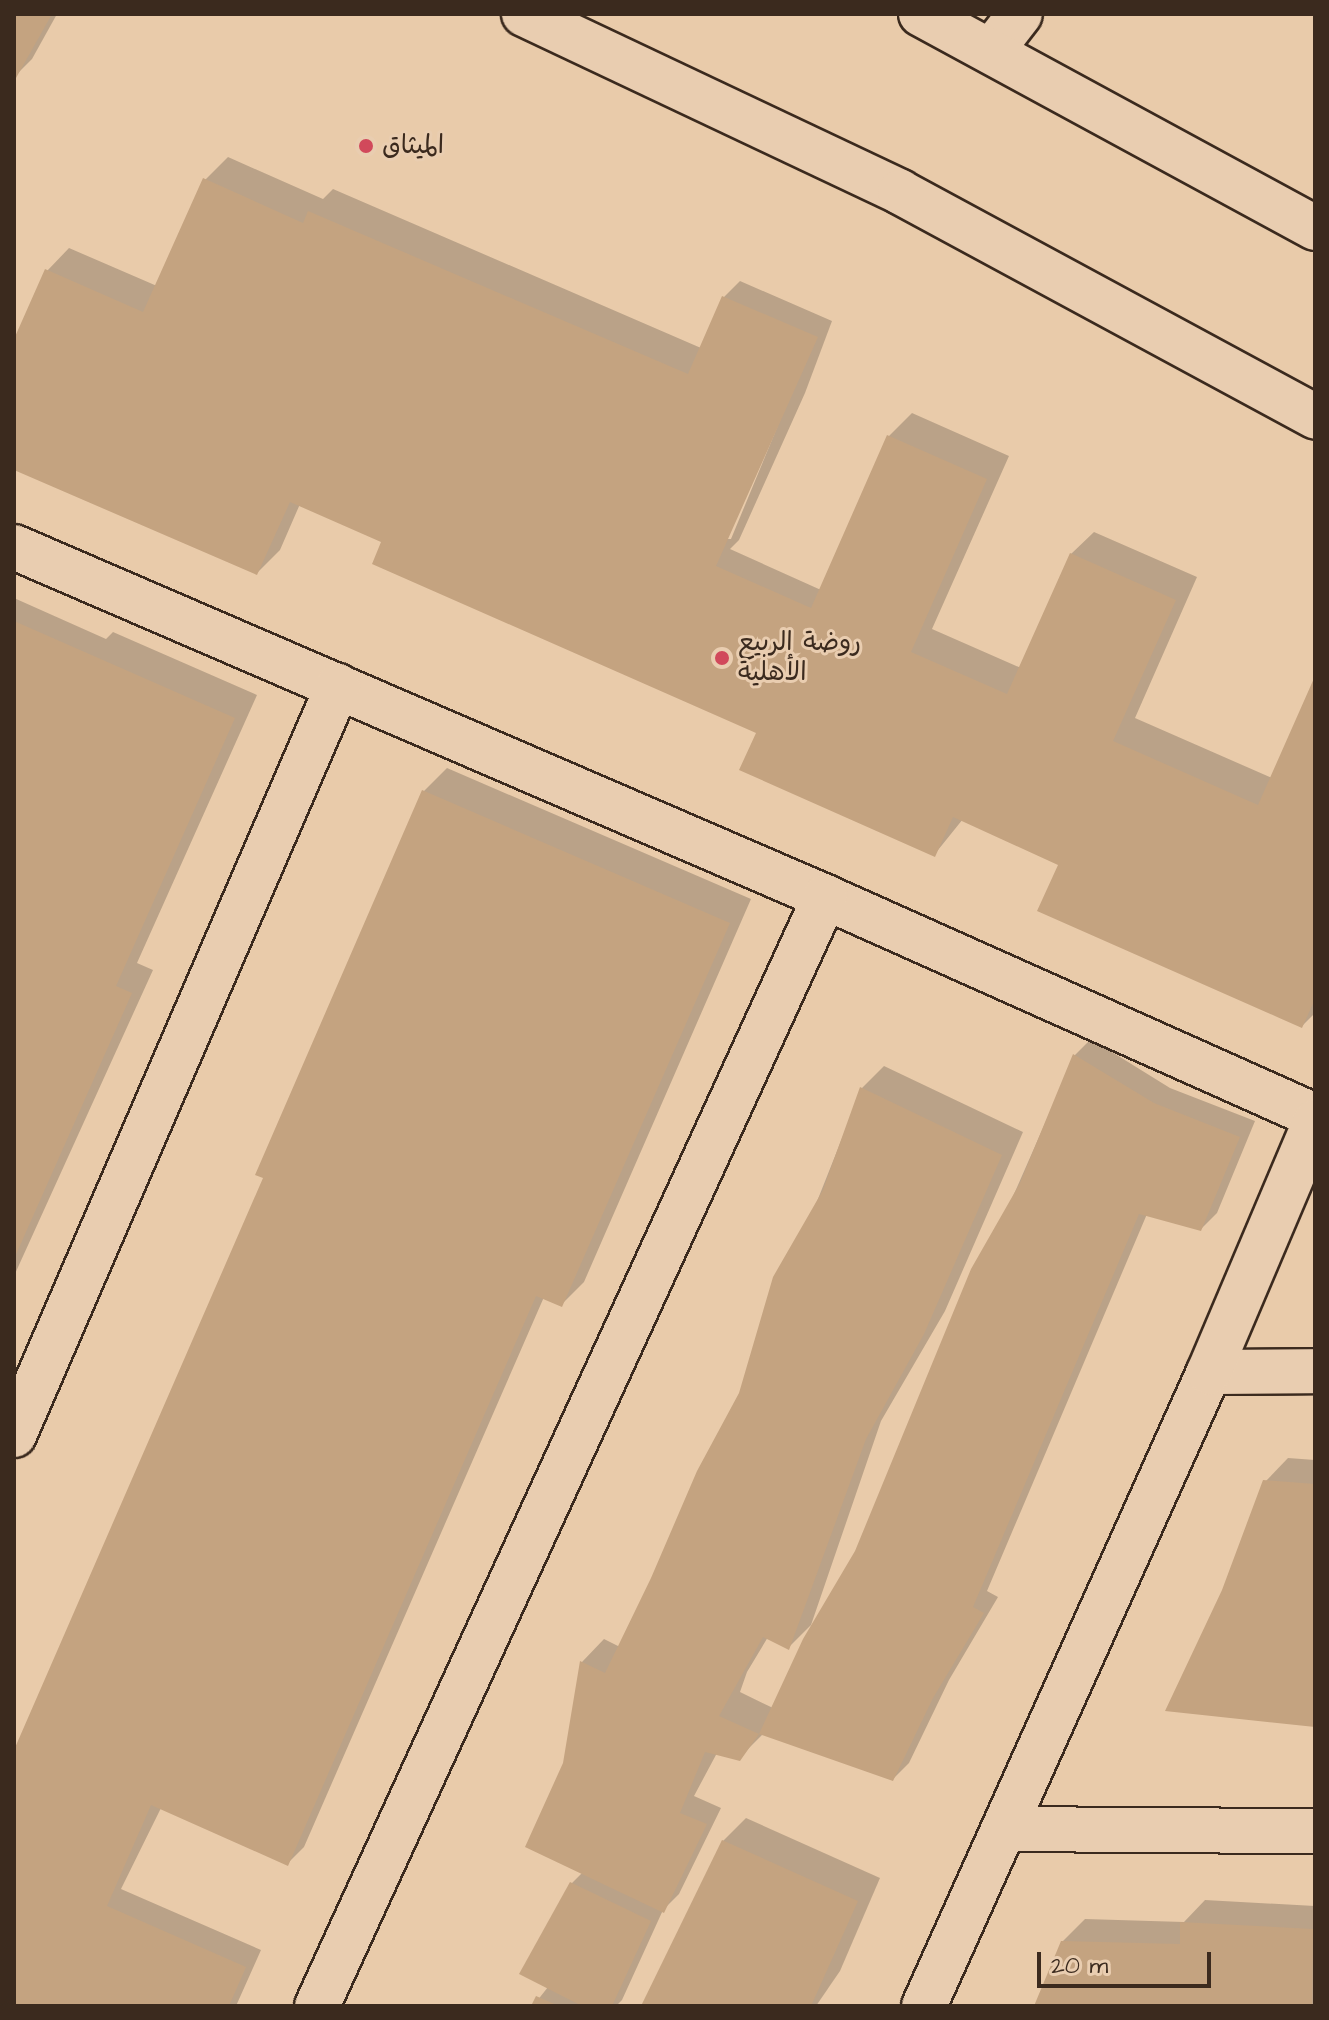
<!DOCTYPE html>
<meta charset="utf-8">
<style>
body{margin:0}
#map{position:relative;width:1329px;height:2020px;overflow:hidden;background:#e9cbaa;font-family:"Architects Daughter","Playpen Sans Arabic",sans-serif}
div>[style]{position:absolute}
[style*='--x']{left:calc(var(--x)*1px);top:calc(var(--y)*1px);width:calc(var(--w)*1px);rotate:calc(var(--a)*1deg)}
.shadow>*{inset:0;background:#0003}
.building>*{inset:0;background:#c4a380}
.roads{filter:drop-shadow(2px 0 #3b2a1e) drop-shadow(-2px 0 #3b2a1e) drop-shadow(0 2px #3b2a1e) drop-shadow(0 -2px #3b2a1e)}
.minor>*{height:44px;margin:-22px;padding:0 22px;transform-origin:22px;border-radius:22px;background:#e9cdb0}
.highway>*{height:44px;margin:-22px;padding:0 22px;transform-origin:22px;border-radius:22px;background:#e9cdb0}
.dots>*{width:22px;height:22px;translate:-50% -50%;box-sizing:border-box;border:4px solid #e9cdb0;border-radius:50%}
span{translate:-50% -50%;white-space:nowrap;text-align:center;line-height:1.15;-webkit-text-stroke:6px #e9cdb0;paint-order:stroke}
.poi-label{font-size:26px;color:#3b2a1e}
.left{translate:0 -50%;text-align:left}
.frame{position:absolute;inset:0;border:16px solid #3b2a1e;pointer-events:none}
.scale{position:absolute;left:1037px;top:1952px;width:174px;height:36px;box-sizing:border-box;border:4px solid #3b2a1e;border-top:0;padding-left:10px;font-size:24px;line-height:28px;white-space:nowrap;color:#3b2a1e;-webkit-text-stroke:6px #e9cdb0;paint-order:stroke}
</style>
<div id="map">
<div class="shadow">
<i style="clip-path:polygon(14px 14px,57px 14px,32px 59px,16px 75px)"></i>
<i style="clip-path:polygon(evenodd,228px 157px,323px 199px,333px 189px,701px 348px,724px 297px,740px 281px,832px 321px,805px 393px,739px 540px,730px 549px,821px 590px,889px 436px,912px 413px,1009px 456px,932px 629px,1021px 668px,1071px 554px,1094px 532px,1197px 577px,1135px 718px,1272px 778px,1315px 681px,1315px 1013px,1302px 1026px,1061px 864px,963px 819px,934px 855px,758px 732px,384px 541px,300px 504px,280px 550px,257px 573px,14px 467px,14px 344px,47px 271px,69px 248px,157px 286px,205px 180px,228px 157px,786px 406px,731px 539px,726px 539px,786px 406px)"></i>
<i style="clip-path:polygon(14px 598px,106px 639px,113px 632px,257px 695px,137px 963px,153px 970px,14px 1276px)"></i>
<i style="clip-path:polygon(447px 768px,751px 899px,584px 1282px,561px 1305px,544px 1297px,304px 1847px,288px 1863px,161px 1808px,121px 1889px,261px 1950px,236px 2006px,14px 2006px,14px 1755px,266px 1177px,257px 1174px,424px 791px)"></i>
<i style="clip-path:polygon(1091px 1039px,1170px 1088px,1255px 1121px,1217px 1213px,1201px 1229px,1147px 1214px,987px 1591px,998px 1597px,949px 1680px,909px 1763px,893px 1779px,764px 1733px,739px 1758px,717px 1753px,694px 1796px,721px 1808px,679px 1894px,663px 1910px,622px 2000px,616px 2006px,533px 2006px,548px 1987px,572px 1883px,583px 1872px,566px 1761px,582px 1662px,604px 1639px,620px 1647px,741px 1393px,862px 1088px,884px 1066px,1023px 1132px,945px 1311px,881px 1421px,811px 1625px,788px 1648px,768px 1637px,747px 1672px,740px 1692px,773px 1708px,857px 1552px,1075px 1055px)"></i>
<i style="clip-path:polygon(1288px 1458px,1315px 1460px,1315px 1725px,1223px 1591px,1265px 1482px)"></i>
<i style="clip-path:polygon(746px 1818px,880px 1878px,840px 1971px,816px 2006px,645px 2006px,723px 1841px)"></i>
<i style="clip-path:polygon(1205px 1900px,1315px 1906px,1315px 2006px,1036px 2006px,1062px 1942px,1085px 1919px,1184px 1922px)"></i>
</div>
<div class="building">
<i style="clip-path:polygon(14px 14px,52px 14px,16px 78px,14px 77px)"></i>
<i style="clip-path:polygon(203px 178px,303px 223px,308px 211px,688px 374px,722px 296px,818px 337px,716px 566px,811px 608px,887px 435px,987px 479px,911px 652px,1007px 694px,1070px 553px,1176px 600px,1113px 741px,1258px 805px,1315px 676px,1315px 999px,1302px 1028px,1037px 911px,1058px 865px,953px 817px,935px 857px,739px 770px,756px 733px,372px 564px,381px 542px,290px 502px,257px 575px,14px 470px,14px 339px,45px 269px,143px 312px)"></i>
<i style="clip-path:polygon(14px 621px,235px 718px,116px 986px,132px 993px,14px 1259px)"></i>
<i style="clip-path:polygon(422px 790px,730px 923px,562px 1307px,536px 1296px,288px 1866px,151px 1805px,107px 1906px,246px 1967px,229px 2006px,14px 2006px,14px 1750px,263px 1178px,255px 1175px)"></i>
<i style="clip-path:polygon(1073px 1054px,1154px 1103px,1240px 1137px,1201px 1231px,1139px 1214px,973px 1607px,984px 1613px,933px 1698px,893px 1781px,759px 1734px,803px 1639px,855px 1551px,971px 1269px,1020px 1183px)"></i>
<i style="clip-path:polygon(860px 1087px,1002px 1155px,924px 1334px,866px 1439px,789px 1650px,763px 1637px,719px 1716px,759px 1734px,740px 1761px,705px 1752px,680px 1813px,707px 1824px,664px 1913px,525px 1847px,563px 1763px,580px 1661px,605px 1673px,651px 1578px,697px 1471px,739px 1393px,773px 1277px,823px 1190px)"></i>
<i style="clip-path:polygon(1263px 1480px,1315px 1484px,1315px 1727px,1165px 1711px,1222px 1590px)"></i>
<i style="clip-path:polygon(722px 1840px,858px 1901px,811px 2006px,641px 2006px)"></i>
<i style="clip-path:polygon(570px 1882px,651px 1921px,612px 2006px,582px 2006px,519px 1974px)"></i>
<i style="clip-path:polygon(1180px 1922px,1313px 1929px,1312px 2006px,1034px 2006px,1061px 1941px,1180px 1944px)"></i>
<i style="clip-path:polygon(536px 1996px,559px 2006px,531px 2006px)"></i>
</div>
<div class="roads">
<div class="minor">
<i style="--x:993;--y:49;--w:44;--a:-52.4"></i>
<i style="--x:14;--y:547;--w:883;--a:23.34"></i>
<i style="--x:825;--y:897;--w:537;--a:24.08"></i>
<i style="--x:1209;--y:1372;--w:106;--a:-0.5"></i>
<i style="--x:14;--y:1435;--w:816;--a:-66.61"></i>
<i style="--x:1004;--y:1829;--w:311;--a:0.4"></i>
<i style="--x:317;--y:2006;--w:1220;--a:-65.39"></i>
<i style="--x:924;--y:2006;--w:695;--a:-65.79"></i>
<i style="--x:1209;--y:1372;--w:272;--a:-67"></i>
</div>
<div class="highway">
<i style="--x:524;--y:14;--w:416;--a:25.3"></i>
<i style="--x:900;--y:192;--w:472;--a:28.4"></i>
<i style="--x:921;--y:14;--w:448;--a:28.5"></i>
</div>
</div>
<div class="dots">
<i style="left:366px;top:146px;background:#d1495b"></i>
<i style="left:722px;top:658px;background:#d1495b"></i>
</div>
<div class="poi-label">
<span class="left" style="left:382px;top:146px">الميثاق</span>
<span class="left" style="left:738px;top:658px">روضة الربيع<br>الأهلية</span>
</div>
<div class="frame"></div>
<div class="scale">20 m</div>
</div>
